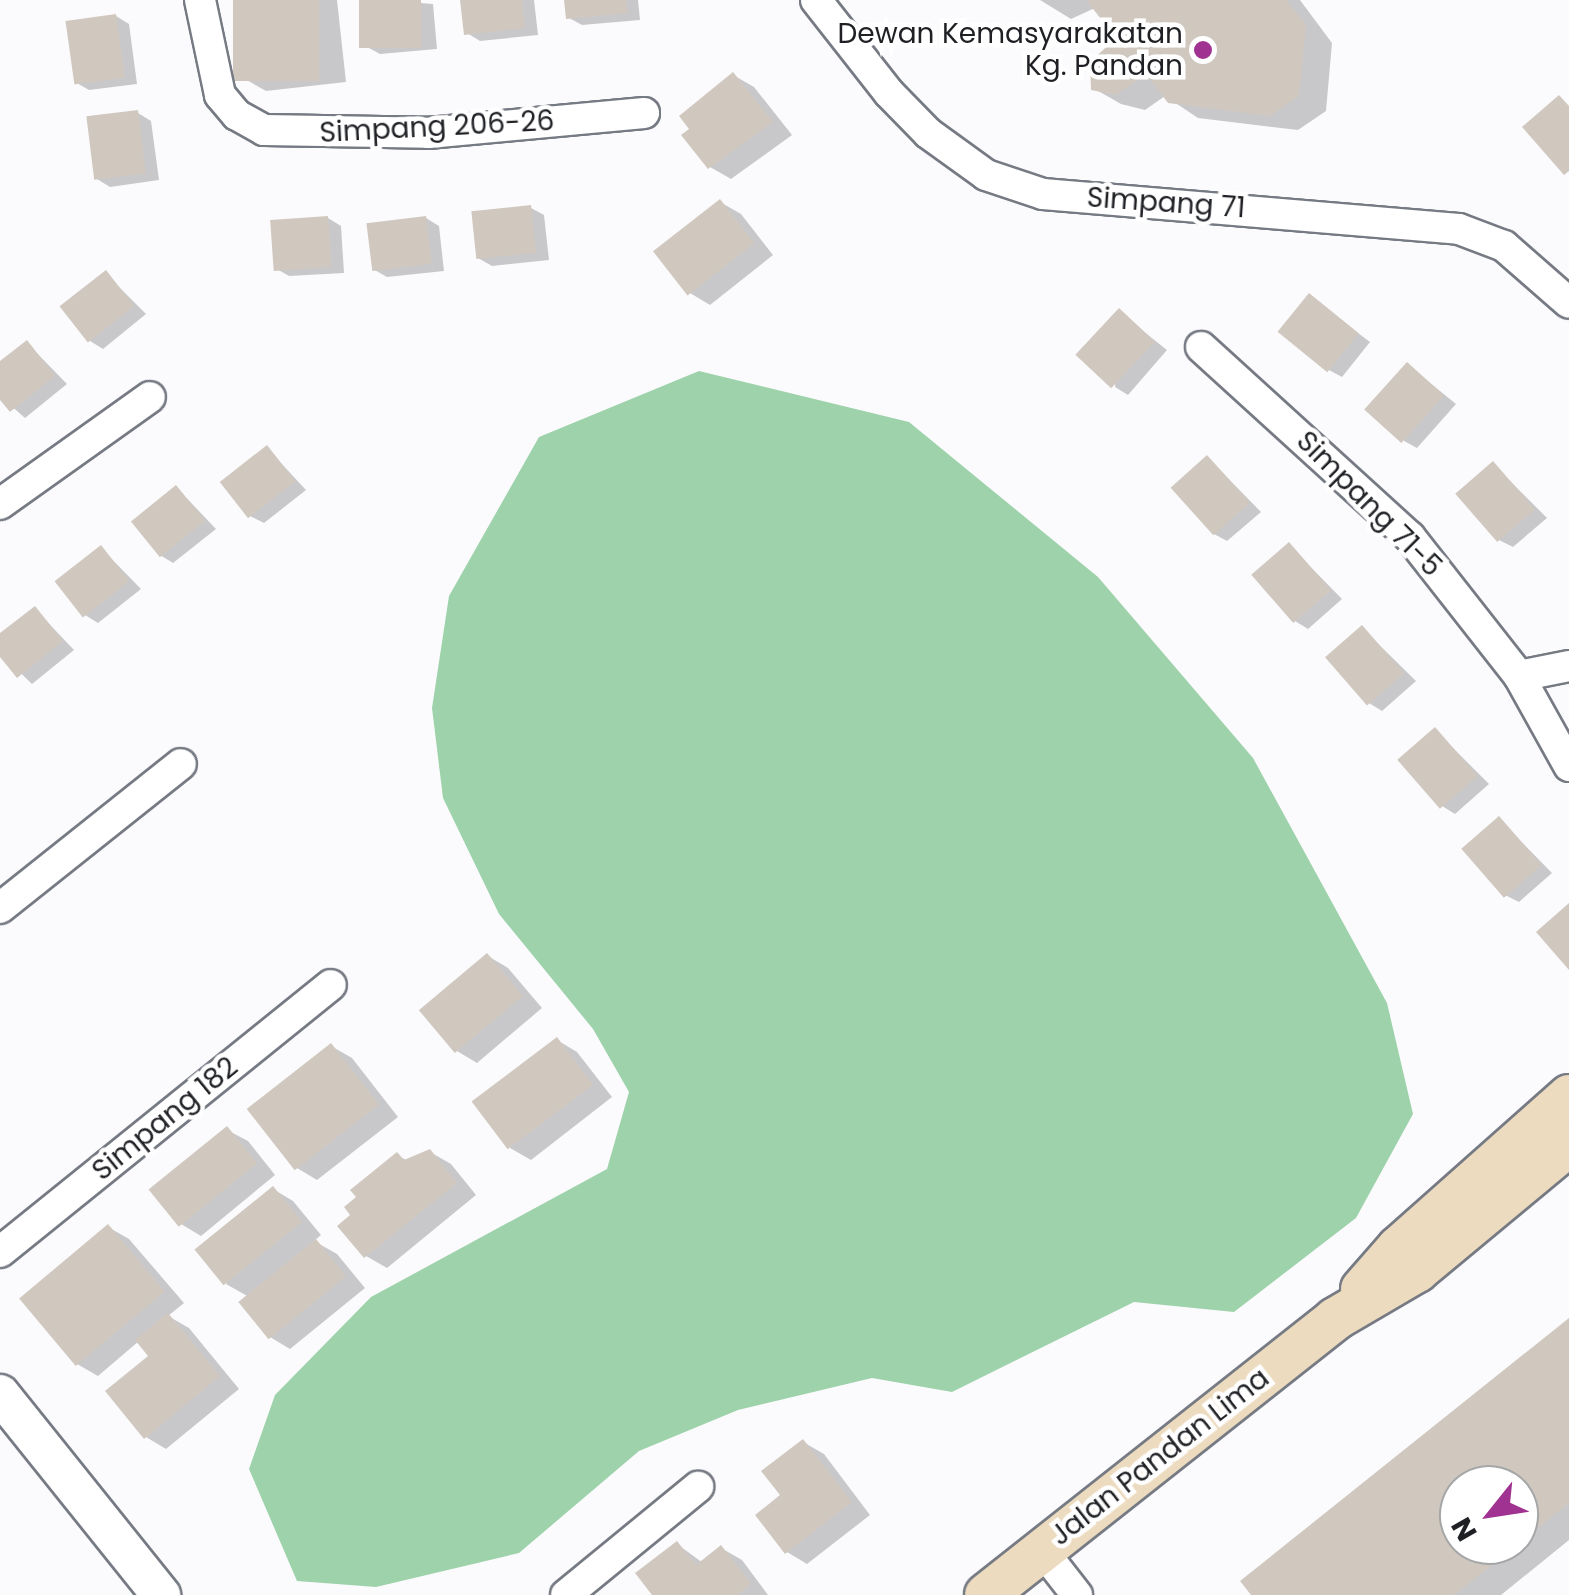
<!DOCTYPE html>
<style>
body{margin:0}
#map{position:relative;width:1569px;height:1595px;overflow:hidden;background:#fbfbfe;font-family:Poppins,sans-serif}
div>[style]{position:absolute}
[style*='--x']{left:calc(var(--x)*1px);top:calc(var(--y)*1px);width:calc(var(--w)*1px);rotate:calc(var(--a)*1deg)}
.forest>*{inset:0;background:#9ed2aa}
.shadow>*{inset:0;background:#0003}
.building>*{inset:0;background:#d0c8bf;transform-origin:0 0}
.roads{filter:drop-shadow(2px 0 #767a83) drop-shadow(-2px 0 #767a83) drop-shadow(0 2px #767a83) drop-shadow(0 -2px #767a83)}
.minor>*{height:30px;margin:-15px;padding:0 15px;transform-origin:15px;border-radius:15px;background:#fff}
.tertiary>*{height:38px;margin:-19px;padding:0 19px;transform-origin:19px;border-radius:19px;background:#fff}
.secondary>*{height:42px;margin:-21px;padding:0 21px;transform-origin:21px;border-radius:21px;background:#ecdbbf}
.dots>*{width:28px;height:28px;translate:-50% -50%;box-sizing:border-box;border:5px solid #fff;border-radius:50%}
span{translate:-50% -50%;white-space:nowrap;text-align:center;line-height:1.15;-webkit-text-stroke:9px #fff;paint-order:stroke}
.poi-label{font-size:28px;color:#1e2024}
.right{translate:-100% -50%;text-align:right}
.street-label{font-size:28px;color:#1e2024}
.north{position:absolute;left:1439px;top:1465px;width:100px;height:100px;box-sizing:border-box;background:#fff;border:2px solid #a5a6a7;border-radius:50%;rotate:240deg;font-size:28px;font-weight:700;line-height:40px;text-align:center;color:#1e2024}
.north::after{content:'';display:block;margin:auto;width:35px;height:45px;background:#a03291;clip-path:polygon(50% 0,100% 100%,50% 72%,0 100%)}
</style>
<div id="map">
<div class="forest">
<i style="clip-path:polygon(699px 371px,909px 422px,1098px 577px,1253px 758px,1387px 1003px,1413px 1114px,1356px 1218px,1234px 1312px,1134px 1302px,952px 1392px,872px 1378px,738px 1410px,639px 1451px,519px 1553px,376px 1587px,297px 1581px,249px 1469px,275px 1395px,371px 1297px,607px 1169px,629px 1092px,593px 1029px,499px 914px,443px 798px,432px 708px,449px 596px,539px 437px)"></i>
</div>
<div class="shadow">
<i style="clip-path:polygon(236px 0,337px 0,346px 82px,266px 91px,245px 79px)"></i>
<i style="clip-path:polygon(384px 0,433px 4px,437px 49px,380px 54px,367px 47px)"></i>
<i style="clip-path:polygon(463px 0,534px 0,538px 35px,480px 41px,467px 33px)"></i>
<i style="clip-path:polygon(567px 0,638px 0,640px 20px,582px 25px,569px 18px)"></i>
<i style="clip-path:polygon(1040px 0,1300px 0,1332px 43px,1326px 111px,1298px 130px,1198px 118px,1165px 96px,1145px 110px,1121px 104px,1093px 88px,1119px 39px,1095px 8px,1071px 19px)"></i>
<i style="clip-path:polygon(116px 16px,129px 24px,137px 84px,89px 90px,75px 82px)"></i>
<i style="clip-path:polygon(733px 75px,754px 87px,792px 135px,731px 179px,710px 167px)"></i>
<i style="clip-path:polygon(138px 113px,151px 121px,159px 180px,110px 187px,97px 179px)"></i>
<i style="clip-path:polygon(720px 202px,741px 214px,773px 255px,710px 305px,690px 293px)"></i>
<i style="clip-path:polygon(531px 208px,544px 215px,549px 260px,492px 266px,478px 258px)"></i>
<i style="clip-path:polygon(328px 218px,341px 226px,344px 273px,289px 276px,275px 268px)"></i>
<i style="clip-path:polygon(426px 218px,439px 226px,444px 271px,387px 277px,373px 269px)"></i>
<i style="clip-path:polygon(106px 274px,146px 314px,103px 349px,90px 341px)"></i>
<i style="clip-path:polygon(1309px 296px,1370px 342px,1342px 377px,1329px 370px)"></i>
<i style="clip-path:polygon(1119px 312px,1167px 350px,1128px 395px,1115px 387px)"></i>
<i style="clip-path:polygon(27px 343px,67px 384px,25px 418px,0 396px,0 365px)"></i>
<i style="clip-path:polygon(1408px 365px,1456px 404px,1417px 448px,1404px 441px)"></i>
<i style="clip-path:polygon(267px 448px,306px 490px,264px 523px,250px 516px)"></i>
<i style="clip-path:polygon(1208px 458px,1261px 512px,1227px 541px,1214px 534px)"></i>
<i style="clip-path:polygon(1493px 464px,1547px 518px,1513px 547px,1499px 540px)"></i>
<i style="clip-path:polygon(177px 488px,216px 529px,173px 563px,160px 555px)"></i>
<i style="clip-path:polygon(1289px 545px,1342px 599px,1308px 629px,1295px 621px)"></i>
<i style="clip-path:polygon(101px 548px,141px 589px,98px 623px,85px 615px)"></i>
<i style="clip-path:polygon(35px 609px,74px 650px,32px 684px,0 653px,0 636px)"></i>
<i style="clip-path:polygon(1362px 628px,1416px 681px,1382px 711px,1369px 703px)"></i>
<i style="clip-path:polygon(1436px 731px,1489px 784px,1455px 814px,1442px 806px)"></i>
<i style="clip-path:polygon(1499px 819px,1552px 873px,1519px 902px,1505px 895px)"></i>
<i style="clip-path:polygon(488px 956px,508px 968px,542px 1008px,477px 1063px,457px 1051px)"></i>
<i style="clip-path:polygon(557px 1040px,577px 1052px,612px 1097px,531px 1160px,510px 1148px)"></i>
<i style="clip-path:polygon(331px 1046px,352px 1058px,398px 1117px,317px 1180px,297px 1168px,251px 1110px)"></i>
<i style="clip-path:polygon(227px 1130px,248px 1141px,275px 1175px,201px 1236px,181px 1224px)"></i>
<i style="clip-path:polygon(430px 1152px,451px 1164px,476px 1195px,387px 1268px,366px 1256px,354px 1216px,397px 1155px,408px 1161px)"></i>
<i style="clip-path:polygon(273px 1189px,293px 1201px,321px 1235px,314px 1241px,337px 1254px,365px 1288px,290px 1349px,270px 1337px,249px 1297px,226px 1284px)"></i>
<i style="clip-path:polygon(108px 1227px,129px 1239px,184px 1303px,168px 1316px,189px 1328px,239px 1389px,166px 1449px,146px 1437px,151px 1356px,139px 1341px,98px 1376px,77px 1364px)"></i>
<i style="clip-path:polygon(evenodd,1569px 1321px,1569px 1540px,1501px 1595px,1254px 1595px,1569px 1321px,1459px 1485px,1519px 1485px,1519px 1545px,1459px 1545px,1459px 1485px)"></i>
<i style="clip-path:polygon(803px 1442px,824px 1454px,870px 1515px,807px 1564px,787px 1552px,783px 1496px)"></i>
<i style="clip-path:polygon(677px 1544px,703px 1563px,721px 1548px,742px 1560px,768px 1595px,656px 1595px)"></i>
</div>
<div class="building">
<i style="left:233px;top:0;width:86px;height:81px"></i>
<i style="left:359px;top:0;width:62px;height:48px"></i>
<i style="clip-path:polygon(460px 0,522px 0,525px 28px,464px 35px)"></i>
<i style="clip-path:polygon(564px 0,626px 0,628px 13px,566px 19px)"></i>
<i style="clip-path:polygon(1086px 0,1286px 0,1306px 25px,1299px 96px,1270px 116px,1168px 103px,1146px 74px,1116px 95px,1091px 90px,1090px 62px,1116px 38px)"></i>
<i style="left:116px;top:14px;width:64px;height:51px;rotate:82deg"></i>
<i style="clip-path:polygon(733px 72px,773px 122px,708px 169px,681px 135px,689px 129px,679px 116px)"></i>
<i style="clip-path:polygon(1559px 95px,1569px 106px,1569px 171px,1564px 175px,1522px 127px)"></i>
<i style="left:138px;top:110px;width:64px;height:52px;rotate:83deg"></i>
<i style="left:720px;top:199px;width:56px;height:85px;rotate:52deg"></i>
<i style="left:531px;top:205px;width:48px;height:60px;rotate:84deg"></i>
<i style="left:328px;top:216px;width:51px;height:58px;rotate:86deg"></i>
<i style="left:426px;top:216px;width:48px;height:60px;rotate:83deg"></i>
<i style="left:106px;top:270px;width:46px;height:59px;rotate:52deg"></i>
<i style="left:1309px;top:293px;width:64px;height:50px;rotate:39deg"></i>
<i style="left:1119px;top:308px;width:49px;height:64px;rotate:43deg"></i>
<i style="clip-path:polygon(27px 340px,55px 376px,10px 412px,0 400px,0 361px)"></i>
<i style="left:1407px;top:362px;width:50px;height:64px;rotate:42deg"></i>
<i style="left:267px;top:445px;width:46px;height:60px;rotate:52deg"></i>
<i style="left:1207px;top:455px;width:64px;height:49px;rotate:48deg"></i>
<i style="left:1493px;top:461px;width:64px;height:50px;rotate:49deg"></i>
<i style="left:176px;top:485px;width:46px;height:58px;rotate:51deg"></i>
<i style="left:1289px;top:542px;width:64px;height:50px;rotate:49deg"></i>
<i style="left:101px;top:545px;width:46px;height:59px;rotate:52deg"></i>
<i style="clip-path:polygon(35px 606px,63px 641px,17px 678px,0 657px,0 633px)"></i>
<i style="left:1362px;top:625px;width:64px;height:49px;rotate:49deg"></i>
<i style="left:1435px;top:727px;width:65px;height:50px;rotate:49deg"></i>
<i style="left:1499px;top:816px;width:65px;height:50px;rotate:49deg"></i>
<i style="clip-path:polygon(1569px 903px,1569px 970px,1536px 932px)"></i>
<i style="left:487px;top:953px;width:56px;height:89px;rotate:50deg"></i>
<i style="left:557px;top:1037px;width:60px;height:107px;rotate:53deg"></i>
<i style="left:331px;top:1043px;width:78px;height:107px;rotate:52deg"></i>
<i style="left:227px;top:1126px;width:48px;height:101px;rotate:51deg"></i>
<i style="clip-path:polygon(430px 1149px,457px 1183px,364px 1258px,337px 1226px,350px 1215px,344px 1207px,356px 1197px,350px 1190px,397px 1152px,404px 1160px)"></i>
<i style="left:273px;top:1186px;width:46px;height:101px;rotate:51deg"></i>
<i style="left:108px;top:1224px;width:88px;height:116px;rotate:50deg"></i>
<i style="left:316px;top:1239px;width:48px;height:100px;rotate:51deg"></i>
<i style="clip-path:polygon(168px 1313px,220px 1376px,144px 1439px,105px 1391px,148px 1356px,135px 1340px)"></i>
<i style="clip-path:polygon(1569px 1318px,1569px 1503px,1519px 1543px,1519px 1485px,1459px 1485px,1459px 1545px,1517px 1545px,1454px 1595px,1251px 1595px,1240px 1581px)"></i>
<i style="clip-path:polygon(803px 1439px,852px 1502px,785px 1554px,755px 1515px,780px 1495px,761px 1471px)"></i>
<i style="clip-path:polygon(677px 1541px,696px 1565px,721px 1545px,751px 1584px,738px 1595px,652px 1595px,635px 1573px)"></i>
</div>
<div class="roads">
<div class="minor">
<i style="--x:200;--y:0;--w:97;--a:78.1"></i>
<i style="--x:220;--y:95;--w:26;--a:50"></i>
<i style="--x:237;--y:115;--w:31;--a:29"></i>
<i style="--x:264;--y:130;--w:164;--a:1"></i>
<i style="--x:428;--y:133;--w:217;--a:-5.3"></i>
<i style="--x:816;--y:0;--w:118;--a:51.9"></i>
<i style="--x:889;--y:93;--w:56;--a:45.7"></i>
<i style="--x:928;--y:133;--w:72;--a:35.9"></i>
<i style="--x:986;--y:175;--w:60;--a:18.4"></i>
<i style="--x:1043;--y:194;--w:417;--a:4.8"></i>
<i style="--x:1459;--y:229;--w:48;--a:20.7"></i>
<i style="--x:1504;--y:246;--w:86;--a:41.2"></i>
<i style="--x:1201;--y:347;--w:282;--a:42.3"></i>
<i style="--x:1410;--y:537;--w:177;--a:51.9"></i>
<i style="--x:1519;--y:676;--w:103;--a:60.9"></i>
<i style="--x:0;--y:504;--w:184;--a:-35.5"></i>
<i style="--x:1519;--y:676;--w:51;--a:-11.3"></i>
<i style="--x:0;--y:908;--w:231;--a:-38.5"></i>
<i style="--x:0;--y:1252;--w:425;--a:-38.9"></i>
<i style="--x:1042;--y:1550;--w:57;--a:52.1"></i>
<i style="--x:566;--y:1595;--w:171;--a:-39.3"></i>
</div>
<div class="tertiary">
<i style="--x:0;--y:1394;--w:258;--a:51.3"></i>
</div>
<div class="secondary">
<i style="--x:1362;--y:1289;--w:55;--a:-48.7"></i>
<i style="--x:1398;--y:1248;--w:229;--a:-41.6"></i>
<i style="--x:986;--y:1595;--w:445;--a:-38.3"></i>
<i style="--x:1335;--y:1319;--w:95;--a:-30.3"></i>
<i style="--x:1417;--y:1271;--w:197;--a:-39.7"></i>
</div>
</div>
<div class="dots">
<i style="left:1203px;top:50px;background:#a03291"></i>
</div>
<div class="poi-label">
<span class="right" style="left:1183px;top:50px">Dewan Kemasyarakatan<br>Kg. Pandan</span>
</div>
<div class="street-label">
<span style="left:437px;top:127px;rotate:-3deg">Simpang 206-26</span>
<span style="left:1166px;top:203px;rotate:4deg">Simpang 71</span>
<span style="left:1369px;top:504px;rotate:45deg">Simpang 71-5</span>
<span style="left:165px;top:1119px;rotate:-39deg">Simpang 182</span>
<span style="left:1160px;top:1457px;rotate:-38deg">Jalan Pandan Lima</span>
</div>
<div class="north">N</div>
</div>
